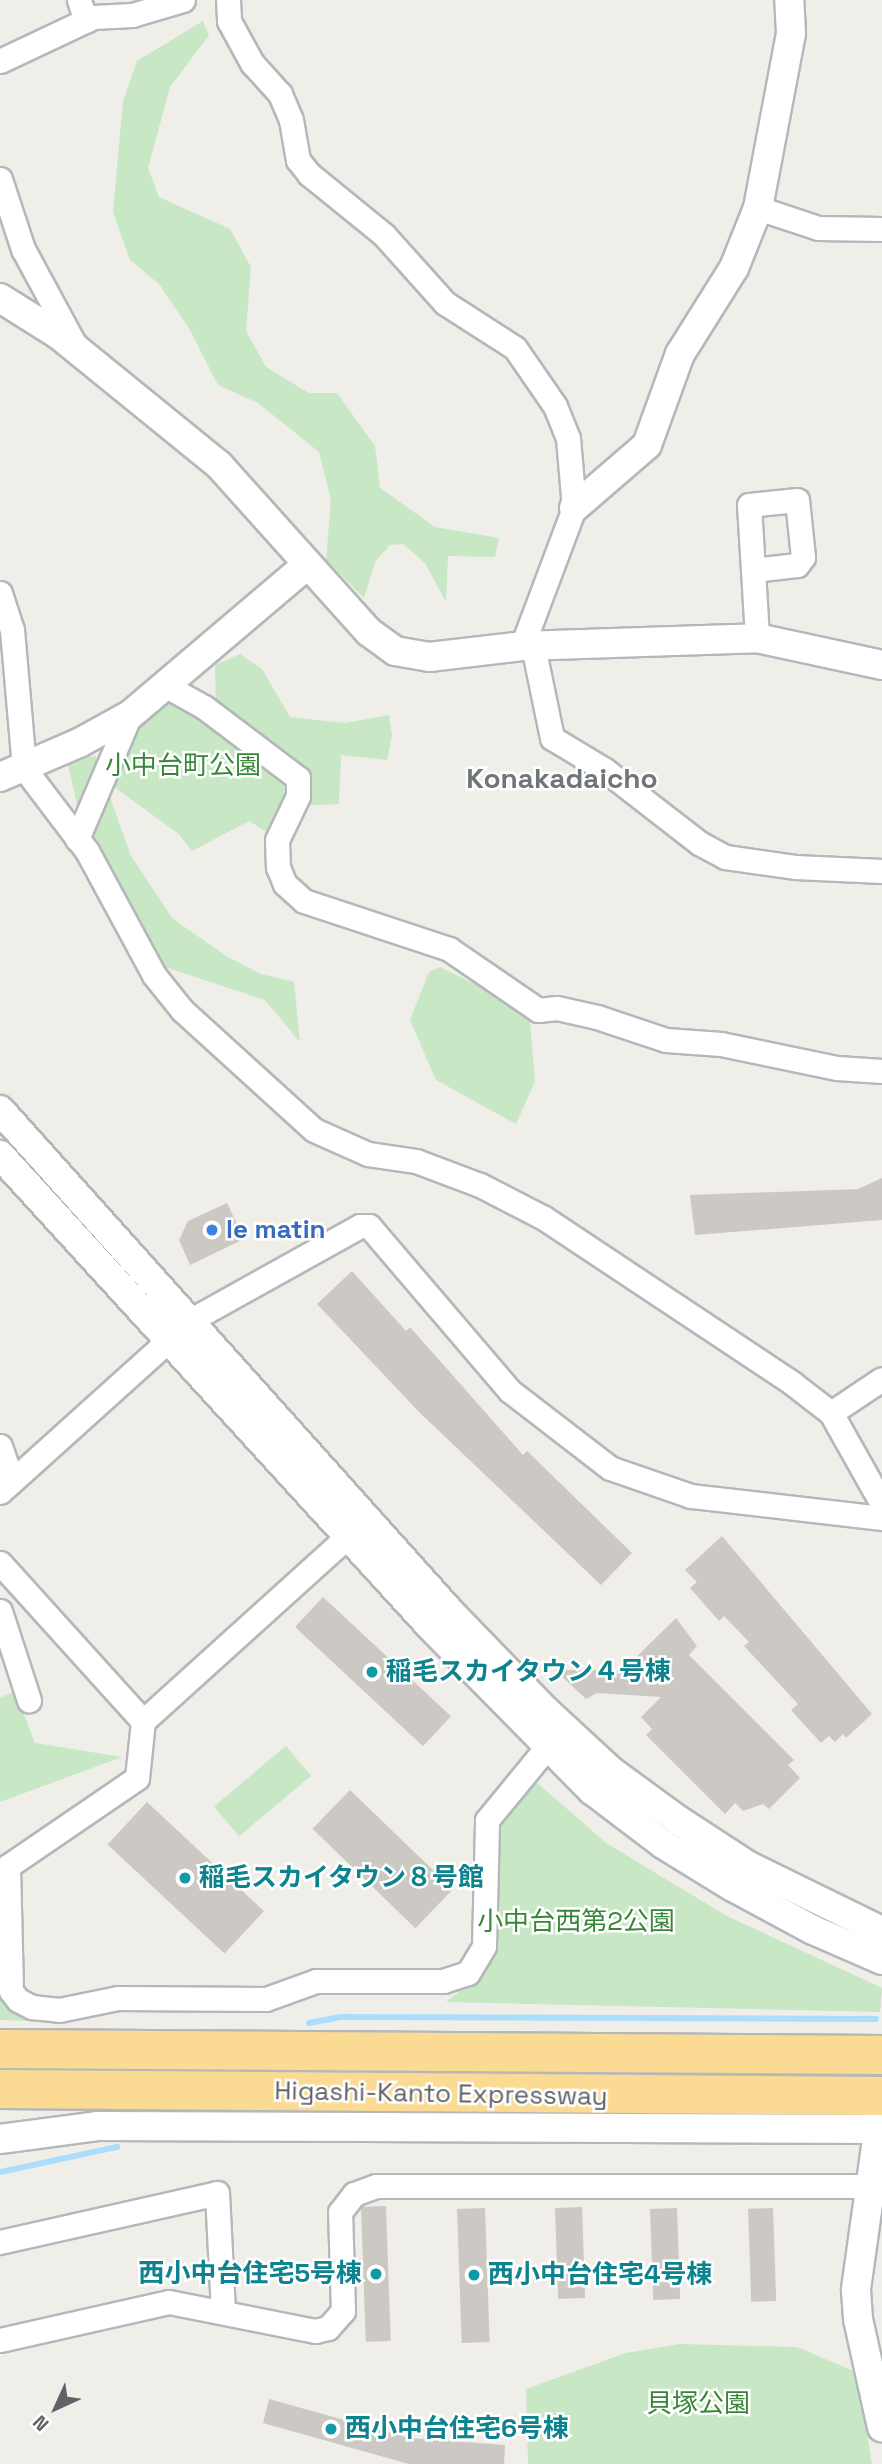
<!DOCTYPE html>
<meta charset="utf-8">
<style>
body{margin:0}
#map{position:relative;width:882px;height:2464px;overflow:hidden;background:#f0eee8;font-family:"Space Grotesk","Noto Sans JP",sans-serif}
div>[style]{position:absolute}
[style*='--x']{left:calc(var(--x)*1px);top:calc(var(--y)*1px);width:calc(var(--w)*1px);rotate:calc(var(--a)*1deg)}
.green>*{inset:0;background:#c7e7c5;transform-origin:0 0}
.stream>*{height:6px;margin:-3px;padding:0 3px;transform-origin:3px;border-radius:3px;background:#abdefd}
.building>*{inset:0;background:#ccc9c4;transform-origin:0 0}
.roads{filter:drop-shadow(2px 0 #b5b8bb) drop-shadow(-2px 0 #b5b8bb) drop-shadow(0 2px #b5b8bb) drop-shadow(0 -2px #b5b8bb)}
.minor>*{height:23px;margin:-11.5px;padding:0 11.5px;transform-origin:11.5px;border-radius:11.5px;background:#fff}
.tertiary>*{height:28px;margin:-14px;padding:0 14px;transform-origin:14px;border-radius:14px;background:#fff}
.motorway>*{height:38px;margin:-19px;padding:0 19px;transform-origin:19px;border-radius:19px;background:#fbdb94}
.dots>*{width:19px;height:19px;translate:-50% -50%;box-sizing:border-box;border:4px solid #fff;border-radius:50%}
span{translate:-50% -50%;white-space:nowrap;text-align:center;line-height:1.15;-webkit-text-stroke:5px #fff;paint-order:stroke}
.park-label{font-size:26px;color:#388637}
.shop-label{font-size:26px;color:#366cbe;font-weight:700}
.left{translate:0 -50%;text-align:left}
.culture-label{font-size:26px;color:#0d838f;font-weight:700}
.right{translate:-100% -50%;text-align:right}
.street-label{font-size:26px;color:#5f6367}
.neighbourhood-label{font-size:28px;color:#707579;font-weight:700}
.north{position:absolute;left:21px;top:2373px;width:70px;height:70px;-webkit-text-stroke:5px #fff;paint-order:stroke;rotate:225deg;font-size:19px;font-weight:700;line-height:28px;text-align:center;color:#5f6367}
.north::after{content:'';display:block;margin:auto;width:24px;height:32px;background:#5f6367;clip-path:polygon(50% 0,100% 100%,50% 72%,0 100%)}
</style>
<div id="map">
<div class="green">
<i style="clip-path:polygon(203px 21px,209px 35px,170px 87px,148px 168px,159px 197px,230px 229px,251px 267px,246px 331px,266px 367px,309px 393px,337px 393px,375px 446px,380px 488px,435px 527px,499px 538px,495px 557px,448px 556px,446px 602px,425px 563px,403px 544px,390px 545px,375px 562px,364px 598px,326px 560px,331px 500px,319px 452px,258px 403px,218px 385px,190px 330px,159px 284px,130px 260px,113px 212px,123px 101px,137px 61px)"></i>
<i style="clip-path:polygon(240px 654px,262px 669px,290px 717px,345px 723px,389px 715px,392px 735px,387px 760px,341px 755px,339px 804px,289px 806px,270px 834px,249px 821px,192px 851px,179px 834px,110px 784px,129px 734px,173px 696px,216px 711px,215px 665px)"></i>
<i style="clip-path:polygon(95px 755px,131px 856px,172px 918px,226px 956px,261px 974px,294px 982px,300px 1042px,265px 1000px,159px 965px,84px 835px,68px 765px)"></i>
<i style="clip-path:polygon(440px 967px,529px 1011px,535px 1081px,516px 1124px,436px 1080px,410px 1020px,429px 972px)"></i>
<i style="clip-path:polygon(15px 1691px,35px 1743px,122px 1757px,0 1802px,0 1698px)"></i>
<i style="left:286px;top:1746px;width:39px;height:94px;rotate:50deg"></i>
<i style="clip-path:polygon(534px 1780px,606px 1843px,727px 1916px,882px 1988px,880px 2012px,446px 2002px,478px 1977px,497px 1820px)"></i>
<i style="clip-path:polygon(0 1988px,6px 1999px,29px 2021px,0 2020px)"></i>
<i style="clip-path:polygon(680px 2344px,797px 2347px,856px 2372px,872px 2464px,528px 2464px,526px 2389px,626px 2353px)"></i>
</div>
<div class="stream">
<i style="--x:309;--y:2023;--w:33;--a:-11"></i>
<i style="--x:341;--y:2017;--w:535;--a:0.21"></i>
<i style="--x:0;--y:2172;--w:120;--a:-12.1"></i>
</div>
<div class="building">
<i style="clip-path:polygon(882px 1178px,882px 1220px,695px 1235px,690px 1195px,858px 1189px)"></i>
<i style="clip-path:polygon(227px 1203px,244px 1239px,190px 1265px,179px 1240px,188px 1221px)"></i>
<i style="clip-path:polygon(352px 1271px,406px 1331px,410px 1327px,523px 1455px,527px 1451px,632px 1553px,601px 1585px,419px 1412px,317px 1304px)"></i>
<i style="clip-path:polygon(722px 1536px,872px 1714px,846px 1738px,843px 1734px,835px 1742px,829px 1736px,821px 1743px,791px 1710px,798px 1704px,744px 1646px,749px 1642px,724px 1616px,719px 1621px,690px 1588px,697px 1582px,685px 1570px)"></i>
<i style="left:323px;top:1597px;width:175px;height:41px;rotate:43deg"></i>
<i style="clip-path:polygon(676px 1618px,697px 1646px,689px 1655px,794px 1760px,788px 1765px,800px 1778px,769px 1809px,763px 1804px,743px 1811px,735px 1803px,725px 1814px,646px 1735px,652px 1729px,641px 1717px,661px 1697px,597px 1693px,586px 1699px,555px 1670px,623px 1670px)"></i>
<i style="left:350px;top:1790px;width:143px;height:54px;rotate:44deg"></i>
<i style="left:147px;top:1802px;width:160px;height:58px;rotate:43deg"></i>
<i style="left:386px;top:2206px;width:135px;height:25px;rotate:88deg"></i>
<i style="left:582px;top:2207px;width:91px;height:27px;rotate:88deg"></i>
<i style="left:485px;top:2208px;width:134px;height:28px;rotate:88deg"></i>
<i style="left:677px;top:2208px;width:91px;height:27px;rotate:88deg"></i>
<i style="left:773px;top:2208px;width:93px;height:25px;rotate:88deg"></i>
<i style="clip-path:polygon(269px 2399px,409px 2438px,505px 2445px,504px 2464px,409px 2464px,263px 2423px)"></i>
</div>
<div class="roads">
<div class="minor">
<i style="--x:79;--y:0;--w:22;--a:72"></i>
<i style="--x:228;--y:0;--w:21;--a:87"></i>
<i style="--x:229;--y:21;--w:48;--a:61.3"></i>
<i style="--x:252;--y:63;--w:42;--a:47.9"></i>
<i style="--x:280;--y:94;--w:28;--a:67"></i>
<i style="--x:291;--y:120;--w:41;--a:80.1"></i>
<i style="--x:298;--y:160;--w:18;--a:52"></i>
<i style="--x:309;--y:174;--w:97;--a:39.1"></i>
<i style="--x:384;--y:235;--w:91;--a:48.1"></i>
<i style="--x:445;--y:303;--w:83;--a:32.7"></i>
<i style="--x:515;--y:348;--w:70;--a:55.4"></i>
<i style="--x:555;--y:406;--w:35;--a:68"></i>
<i style="--x:568;--y:438;--w:70;--a:85.1"></i>
<i style="--x:574;--y:508;--w:147;--a:110.6"></i>
<i style="--x:0;--y:61;--w:103;--a:-25.3"></i>
<i style="--x:93;--y:17;--w:39;--a:-3"></i>
<i style="--x:132;--y:15;--w:53;--a:-16.4"></i>
<i style="--x:0;--y:179;--w:74;--a:71.8"></i>
<i style="--x:23;--y:249;--w:109;--a:61.6"></i>
<i style="--x:758;--y:208;--w:63;--a:18.4"></i>
<i style="--x:818;--y:228;--w:64;--a:0.9"></i>
<i style="--x:753;--y:570;--w:44;--a:-6.5"></i>
<i style="--x:797;--y:565;--w:10;--a:-53"></i>
<i style="--x:803;--y:557;--w:57;--a:-96"></i>
<i style="--x:797;--y:500;--w:48;--a:174.1"></i>
<i style="--x:749;--y:505;--w:65;--a:86.5"></i>
<i style="--x:753;--y:570;--w:68;--a:86.6"></i>
<i style="--x:0;--y:593;--w:39;--a:72"></i>
<i style="--x:12;--y:630;--w:139;--a:85"></i>
<i style="--x:24;--y:768;--w:104;--a:52.8"></i>
<i style="--x:87;--y:851;--w:141;--a:61.6"></i>
<i style="--x:154;--y:975;--w:45;--a:51.3"></i>
<i style="--x:182;--y:1010;--w:178;--a:42.3"></i>
<i style="--x:314;--y:1130;--w:59;--a:24"></i>
<i style="--x:368;--y:1154;--w:49;--a:8.3"></i>
<i style="--x:416;--y:1161;--w:68;--a:20.6"></i>
<i style="--x:480;--y:1185;--w:72;--a:27.3"></i>
<i style="--x:544;--y:1218;--w:298;--a:33.6"></i>
<i style="--x:792;--y:1383;--w:49;--a:37.6"></i>
<i style="--x:831;--y:1413;--w:104;--a:60.7"></i>
<i style="--x:533;--y:646;--w:94;--a:78.3"></i>
<i style="--x:552;--y:738;--w:62;--a:31.1"></i>
<i style="--x:605;--y:770;--w:119;--a:37.8"></i>
<i style="--x:699;--y:843;--w:30;--a:28"></i>
<i style="--x:725;--y:857;--w:72;--a:8"></i>
<i style="--x:796;--y:867;--w:86;--a:2.7"></i>
<i style="--x:168;--y:687;--w:41;--a:29.1"></i>
<i style="--x:204;--y:707;--w:118;--a:37.1"></i>
<i style="--x:298;--y:778;--w:18;--a:90"></i>
<i style="--x:298;--y:796;--w:49;--a:115.5"></i>
<i style="--x:277;--y:840;--w:27;--a:88"></i>
<i style="--x:278;--y:867;--w:18;--a:68"></i>
<i style="--x:285;--y:884;--w:25;--a:42"></i>
<i style="--x:304;--y:901;--w:153;--a:18.3"></i>
<i style="--x:449;--y:949;--w:108;--a:34.4"></i>
<i style="--x:538;--y:1010;--w:19;--a:-6"></i>
<i style="--x:557;--y:1008;--w:41;--a:12.7"></i>
<i style="--x:597;--y:1017;--w:73;--a:18.4"></i>
<i style="--x:666;--y:1040;--w:55;--a:4.2"></i>
<i style="--x:721;--y:1044;--w:118;--a:11.7"></i>
<i style="--x:837;--y:1068;--w:45;--a:3.8"></i>
<i style="--x:77;--y:839;--w:135;--a:-66.9"></i>
<i style="--x:831;--y:1413;--w:61;--a:-33.7"></i>
<i style="--x:0;--y:1446;--w:34;--a:71"></i>
<i style="--x:0;--y:1492;--w:257;--a:-42"></i>
<i style="--x:191;--y:1320;--w:193;--a:-29.1"></i>
<i style="--x:360;--y:1226;--w:9;--a:0"></i>
<i style="--x:369;--y:1226;--w:217;--a:49.5"></i>
<i style="--x:510;--y:1391;--w:126;--a:37.6"></i>
<i style="--x:610;--y:1468;--w:86;--a:19.1"></i>
<i style="--x:691;--y:1496;--w:192;--a:6.6"></i>
<i style="--x:348;--y:1536;--w:276;--a:137.9"></i>
<i style="--x:143;--y:1721;--w:57;--a:96"></i>
<i style="--x:137;--y:1778;--w:156;--a:145.7"></i>
<i style="--x:8;--y:1866;--w:125;--a:88.6"></i>
<i style="--x:11;--y:1991;--w:11;--a:52"></i>
<i style="--x:18;--y:2000;--w:16;--a:27"></i>
<i style="--x:32;--y:2007;--w:27;--a:6"></i>
<i style="--x:59;--y:2010;--w:60;--a:-11.5"></i>
<i style="--x:118;--y:1998;--w:148;--a:0.4"></i>
<i style="--x:266;--y:1999;--w:53;--a:-19.8"></i>
<i style="--x:316;--y:1981;--w:127;--a:0"></i>
<i style="--x:443;--y:1981;--w:26;--a:-18"></i>
<i style="--x:468;--y:1973;--w:31;--a:-59"></i>
<i style="--x:484;--y:1946;--w:126;--a:-88.6"></i>
<i style="--x:487;--y:1820;--w:94;--a:-50.6"></i>
<i style="--x:0;--y:1563;--w:213;--a:47.9"></i>
<i style="--x:0;--y:1611;--w:94;--a:72"></i>
<i style="--x:0;--y:2242;--w:222;--a:-12.7"></i>
<i style="--x:217;--y:2193;--w:118;--a:87.1"></i>
<i style="--x:0;--y:2340;--w:173;--a:-12.7"></i>
<i style="--x:169;--y:2302;--w:149;--a:11.2"></i>
<i style="--x:315;--y:2331;--w:13;--a:-13"></i>
<i style="--x:328;--y:2328;--w:23;--a:-49"></i>
<i style="--x:343;--y:2311;--w:99;--a:-91.7"></i>
<i style="--x:340;--y:2212;--w:23;--a:-52"></i>
<i style="--x:354;--y:2194;--w:23;--a:-20"></i>
<i style="--x:376;--y:2186;--w:495;--a:0"></i>
</div>
<div class="tertiary">
<i style="--x:0;--y:298;--w:70;--a:32.1"></i>
<i style="--x:59;--y:335;--w:206;--a:39.1"></i>
<i style="--x:219;--y:465;--w:224;--a:48.1"></i>
<i style="--x:369;--y:632;--w:32;--a:36"></i>
<i style="--x:395;--y:651;--w:35;--a:10"></i>
<i style="--x:429;--y:657;--w:94;--a:-6.7"></i>
<i style="--x:522;--y:646;--w:235;--a:-1.9"></i>
<i style="--x:757;--y:638;--w:128;--a:12.2"></i>
<i style="--x:574;--y:508;--w:96;--a:-40.8"></i>
<i style="--x:647;--y:445;--w:97;--a:-70.1"></i>
<i style="--x:680;--y:354;--w:102;--a:-57.9"></i>
<i style="--x:734;--y:268;--w:65;--a:-68.2"></i>
<i style="--x:758;--y:208;--w:178;--a:-79.3"></i>
<i style="--x:791;--y:33;--w:33;--a:-93"></i>
<i style="--x:0;--y:777;--w:86;--a:-23.3"></i>
<i style="--x:79;--y:743;--w:58;--a:-28.8"></i>
<i style="--x:130;--y:715;--w:233;--a:-40.3"></i>
<i style="--x:0;--y:1110;--w:673;--a:48.13"></i>
<i style="--x:449;--y:1611;--w:139;--a:45.9"></i>
<i style="--x:546;--y:1711;--w:88;--a:42.7"></i>
<i style="--x:611;--y:1771;--w:83;--a:36.2"></i>
<i style="--x:678;--y:1820;--w:82;--a:33.1"></i>
<i style="--x:747;--y:1865;--w:150;--a:26.1"></i>
<i style="--x:0;--y:1155;--w:641;--a:47.59"></i>
<i style="--x:432;--y:1628;--w:228;--a:45.4"></i>
<i style="--x:592;--y:1790;--w:89;--a:37.3"></i>
<i style="--x:663;--y:1844;--w:82;--a:31.6"></i>
<i style="--x:733;--y:1887;--w:91;--a:28.3"></i>
<i style="--x:813;--y:1930;--w:75;--a:23.5"></i>
<i style="--x:881;--y:2111;--w:181;--a:98"></i>
<i style="--x:856;--y:2290;--w:29;--a:86"></i>
<i style="--x:858;--y:2319;--w:111;--a:77.5"></i>
<i style="--x:0;--y:2139;--w:98;--a:-7.6"></i>
<i style="--x:97;--y:2126;--w:782;--a:0.22"></i>
</div>
<div class="motorway">
<i style="--x:0;--y:2049;--w:882;--a:0.39"></i>
<i style="--x:0;--y:2089;--w:882;--a:0.45"></i>
</div>
</div>
<div class="dots">
<i style="left:212px;top:1230px;background:#3f7fe0"></i>
<i style="left:372px;top:1672px;background:#0f9aa8"></i>
<i style="left:185px;top:1878px;background:#0f9aa8"></i>
<i style="left:376px;top:2274px;background:#0f9aa8"></i>
<i style="left:474px;top:2275px;background:#0f9aa8"></i>
<i style="left:331px;top:2429px;background:#0f9aa8"></i>
</div>
<div class="park-label">
<span style="left:183px;top:766px">小中台町公園</span>
<span style="left:576px;top:1922px">小中台西第2公園</span>
<span style="left:698px;top:2404px">貝塚公園</span>
</div>
<div class="shop-label">
<span class="left" style="left:226px;top:1230px">le matin</span>
</div>
<div class="culture-label">
<span class="left" style="left:386px;top:1672px">稲毛スカイタウン４号棟</span>
<span class="left" style="left:199px;top:1878px">稲毛スカイタウン８号館</span>
<span class="right" style="left:362px;top:2274px">西小中台住宅5号棟</span>
<span class="left" style="left:488px;top:2275px">西小中台住宅4号棟</span>
<span class="left" style="left:345px;top:2429px">西小中台住宅6号棟</span>
</div>
<div class="street-label">
<span style="left:441px;top:2094px;rotate:1deg">Higashi-Kanto Expressway</span>
</div>
<div class="neighbourhood-label">
<span style="left:562px;top:778px">Konakadaicho</span>
</div>
<div class="north">N</div>
</div>
